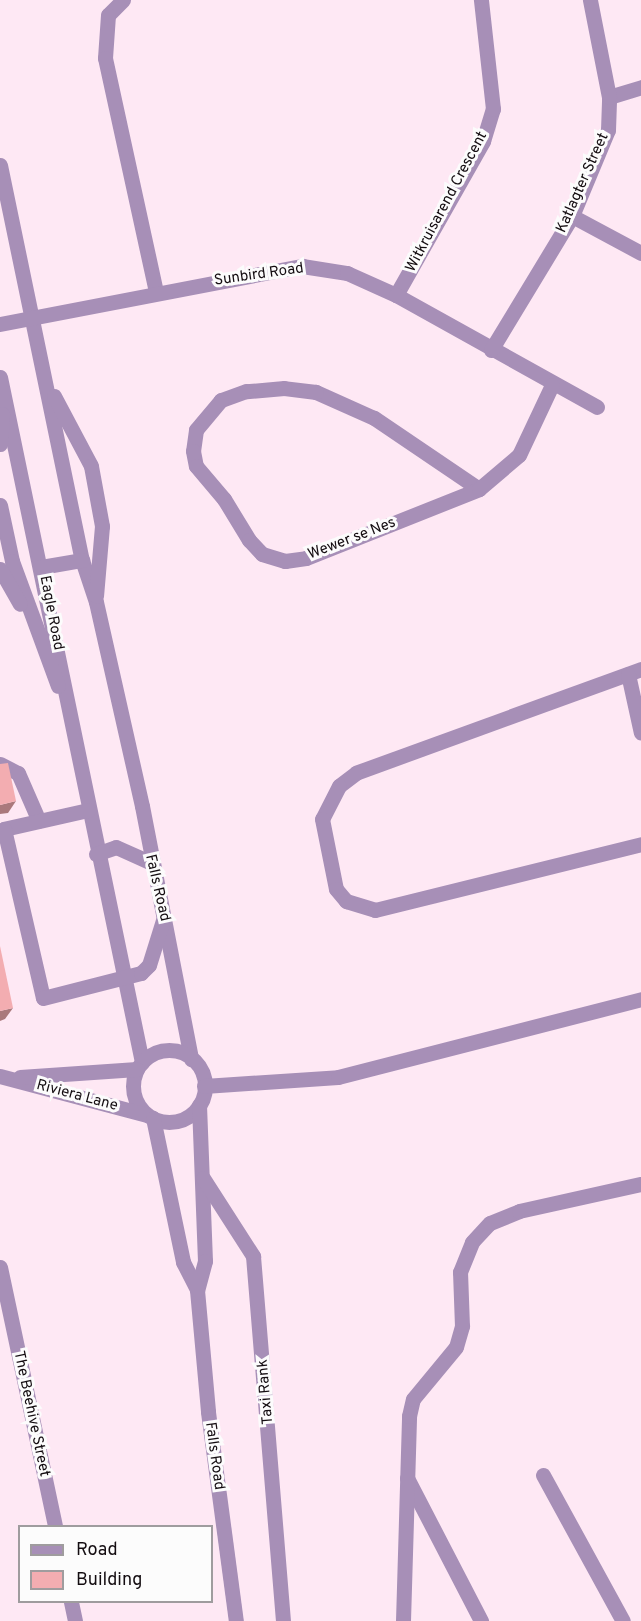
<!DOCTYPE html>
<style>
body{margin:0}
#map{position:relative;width:641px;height:1621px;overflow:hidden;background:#fee8f4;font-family:Overpass,sans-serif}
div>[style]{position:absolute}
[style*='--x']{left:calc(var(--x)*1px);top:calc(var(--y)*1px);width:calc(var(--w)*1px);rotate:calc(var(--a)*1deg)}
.minor>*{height:15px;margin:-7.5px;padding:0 7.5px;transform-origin:7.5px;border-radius:7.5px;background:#a78fb7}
.minor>.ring{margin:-7.5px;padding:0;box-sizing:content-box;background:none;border:15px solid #a78fb7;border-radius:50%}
.shaded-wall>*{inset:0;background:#aa797c}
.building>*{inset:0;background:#f3adb1}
span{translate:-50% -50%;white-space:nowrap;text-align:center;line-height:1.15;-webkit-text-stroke:6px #fcfcfc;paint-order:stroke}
.street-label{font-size:15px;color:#140d11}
.legend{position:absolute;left:18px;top:1525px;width:195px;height:78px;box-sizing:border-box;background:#fcfcfc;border:2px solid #9f9c9e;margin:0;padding:8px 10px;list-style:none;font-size:18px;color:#140d11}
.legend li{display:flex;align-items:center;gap:12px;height:30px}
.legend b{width:30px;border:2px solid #9f9c9e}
</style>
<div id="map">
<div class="minor">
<i style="--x:123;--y:0;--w:21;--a:135"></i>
<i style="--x:108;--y:15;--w:43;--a:94"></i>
<i style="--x:105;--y:58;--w:239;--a:77.7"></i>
<i style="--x:609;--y:97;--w:34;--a:-17"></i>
<i style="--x:0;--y:165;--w:403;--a:78.3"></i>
<i style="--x:82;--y:560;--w:44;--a:71.6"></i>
<i style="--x:96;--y:602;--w:209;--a:77.3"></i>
<i style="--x:142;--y:806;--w:258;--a:79"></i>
<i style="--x:572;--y:216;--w:78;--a:28.2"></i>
<i style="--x:396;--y:295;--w:177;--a:-60.5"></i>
<i style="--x:483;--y:141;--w:34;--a:-73"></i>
<i style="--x:493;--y:109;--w:110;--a:-96.3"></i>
<i style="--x:0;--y:324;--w:308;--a:-10.9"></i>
<i style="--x:302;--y:266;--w:46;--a:8.8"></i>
<i style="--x:347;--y:273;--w:54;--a:24.2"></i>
<i style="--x:396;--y:295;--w:230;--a:29.1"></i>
<i style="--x:491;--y:350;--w:157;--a:-58.8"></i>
<i style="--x:572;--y:216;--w:93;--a:-67.3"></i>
<i style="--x:608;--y:130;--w:33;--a:-88"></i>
<i style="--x:609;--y:97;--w:99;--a:-101.1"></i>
<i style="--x:0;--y:377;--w:700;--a:78.29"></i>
<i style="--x:54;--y:396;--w:79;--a:62.1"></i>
<i style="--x:91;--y:466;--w:61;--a:79.6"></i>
<i style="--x:102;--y:526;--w:70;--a:94.9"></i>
<i style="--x:0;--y:444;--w:30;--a:-86"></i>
<i style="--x:479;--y:489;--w:127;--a:-145.9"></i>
<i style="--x:374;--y:418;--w:64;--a:-155.9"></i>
<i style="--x:316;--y:392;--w:32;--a:-173"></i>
<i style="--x:284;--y:388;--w:38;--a:175"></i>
<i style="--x:246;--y:391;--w:27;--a:160"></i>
<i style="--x:221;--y:400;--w:39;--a:130"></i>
<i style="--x:196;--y:430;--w:21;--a:98"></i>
<i style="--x:193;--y:451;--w:15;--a:79"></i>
<i style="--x:196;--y:466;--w:43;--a:49.7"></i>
<i style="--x:224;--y:499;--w:48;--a:58.6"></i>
<i style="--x:249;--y:540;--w:19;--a:47"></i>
<i style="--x:262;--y:554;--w:24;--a:17"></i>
<i style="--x:285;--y:561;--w:21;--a:-8"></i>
<i style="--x:306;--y:558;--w:186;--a:-21.7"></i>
<i style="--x:479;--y:489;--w:52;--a:-40.4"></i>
<i style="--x:519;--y:455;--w:77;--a:-64.8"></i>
<i style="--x:0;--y:505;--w:57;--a:77.9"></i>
<i style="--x:12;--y:561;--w:133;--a:69.8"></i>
<i style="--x:41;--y:567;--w:42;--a:-9.7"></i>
<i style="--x:0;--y:569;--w:40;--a:60.3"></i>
<i style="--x:641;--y:669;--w:303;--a:160"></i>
<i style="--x:356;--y:773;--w:21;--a:143"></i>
<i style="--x:339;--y:786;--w:37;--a:117"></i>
<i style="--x:322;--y:819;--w:71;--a:78.7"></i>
<i style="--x:336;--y:889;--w:16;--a:50"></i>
<i style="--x:346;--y:901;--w:30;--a:17"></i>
<i style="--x:375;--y:910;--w:274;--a:-13.9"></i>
<i style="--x:628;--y:674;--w:60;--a:77.6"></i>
<i style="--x:0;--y:764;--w:20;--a:27"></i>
<i style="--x:18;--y:773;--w:52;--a:66.4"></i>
<i style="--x:88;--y:810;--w:86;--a:167.3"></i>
<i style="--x:4;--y:829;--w:173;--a:77"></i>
<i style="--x:43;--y:998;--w:101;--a:-14.3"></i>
<i style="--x:141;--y:973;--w:11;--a:-45"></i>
<i style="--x:149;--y:965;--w:47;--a:-72.7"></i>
<i style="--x:96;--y:854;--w:21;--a:-19"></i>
<i style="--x:116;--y:847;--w:37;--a:24"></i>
<i class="ring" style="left:133px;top:1050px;width:57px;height:57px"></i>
<i style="--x:0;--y:1076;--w:152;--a:14.9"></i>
<i style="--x:20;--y:1077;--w:117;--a:-3.9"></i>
<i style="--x:204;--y:1086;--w:134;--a:-3.8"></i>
<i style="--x:338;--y:1077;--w:313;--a:-14.4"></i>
<i style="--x:199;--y:1105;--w:156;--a:87.8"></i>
<i style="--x:205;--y:1261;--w:30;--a:105"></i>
<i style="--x:197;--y:1290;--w:122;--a:84.8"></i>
<i style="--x:208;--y:1412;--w:211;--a:82.4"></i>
<i style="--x:153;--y:1118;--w:147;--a:78.2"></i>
<i style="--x:183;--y:1262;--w:31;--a:63"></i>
<i style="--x:203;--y:1178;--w:93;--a:57.3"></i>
<i style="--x:253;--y:1256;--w:366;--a:85.3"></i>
<i style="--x:0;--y:1267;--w:265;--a:78"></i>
<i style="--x:543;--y:1475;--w:166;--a:61.3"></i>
<i style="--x:407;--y:1478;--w:161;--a:62.6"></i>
<i style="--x:71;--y:1602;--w:19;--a:78"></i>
<i style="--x:403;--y:1621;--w:205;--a:-88.3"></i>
<i style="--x:409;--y:1416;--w:17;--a:-77"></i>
<i style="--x:413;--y:1399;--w:67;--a:-50.4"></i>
<i style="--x:456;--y:1347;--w:22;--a:-74"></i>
<i style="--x:462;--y:1326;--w:54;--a:-92.1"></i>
<i style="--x:460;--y:1272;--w:32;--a:-68"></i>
<i style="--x:472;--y:1242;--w:26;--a:-47"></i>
<i style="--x:490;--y:1223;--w:31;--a:-22"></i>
<i style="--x:519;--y:1211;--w:125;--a:-12.5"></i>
</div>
<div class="shaded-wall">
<i style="clip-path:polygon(16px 801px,8px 813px,0 814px,0 805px)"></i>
<i style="clip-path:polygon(13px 1008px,5px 1019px,0 1021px,0 1011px)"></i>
</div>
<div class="building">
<i style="clip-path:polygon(8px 763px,16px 801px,0 805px,0 764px)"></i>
<i style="clip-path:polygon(0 946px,13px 1008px,0 1011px)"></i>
</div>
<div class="street-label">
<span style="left:583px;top:183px;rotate:-66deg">Katlagter Street</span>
<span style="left:447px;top:202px;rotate:-62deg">Witkruisarend Crescent</span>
<span style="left:259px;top:275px;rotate:-8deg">Sunbird Road</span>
<span style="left:352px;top:539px;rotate:-21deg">Wewer se Nes</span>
<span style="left:51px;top:613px;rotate:79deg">Eagle Road</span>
<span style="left:157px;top:888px;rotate:77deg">Falls Road</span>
<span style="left:77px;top:1096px;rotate:15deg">Riviera Lane</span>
<span style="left:266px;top:1392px;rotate:-95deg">Taxi Rank</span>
<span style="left:31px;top:1414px;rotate:78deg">The Beehive Street</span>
<span style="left:214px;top:1456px;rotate:82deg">Falls Road</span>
</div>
<ul class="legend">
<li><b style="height:8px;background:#a78fb7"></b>Road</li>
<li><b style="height:16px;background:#f3adb1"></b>Building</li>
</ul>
</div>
